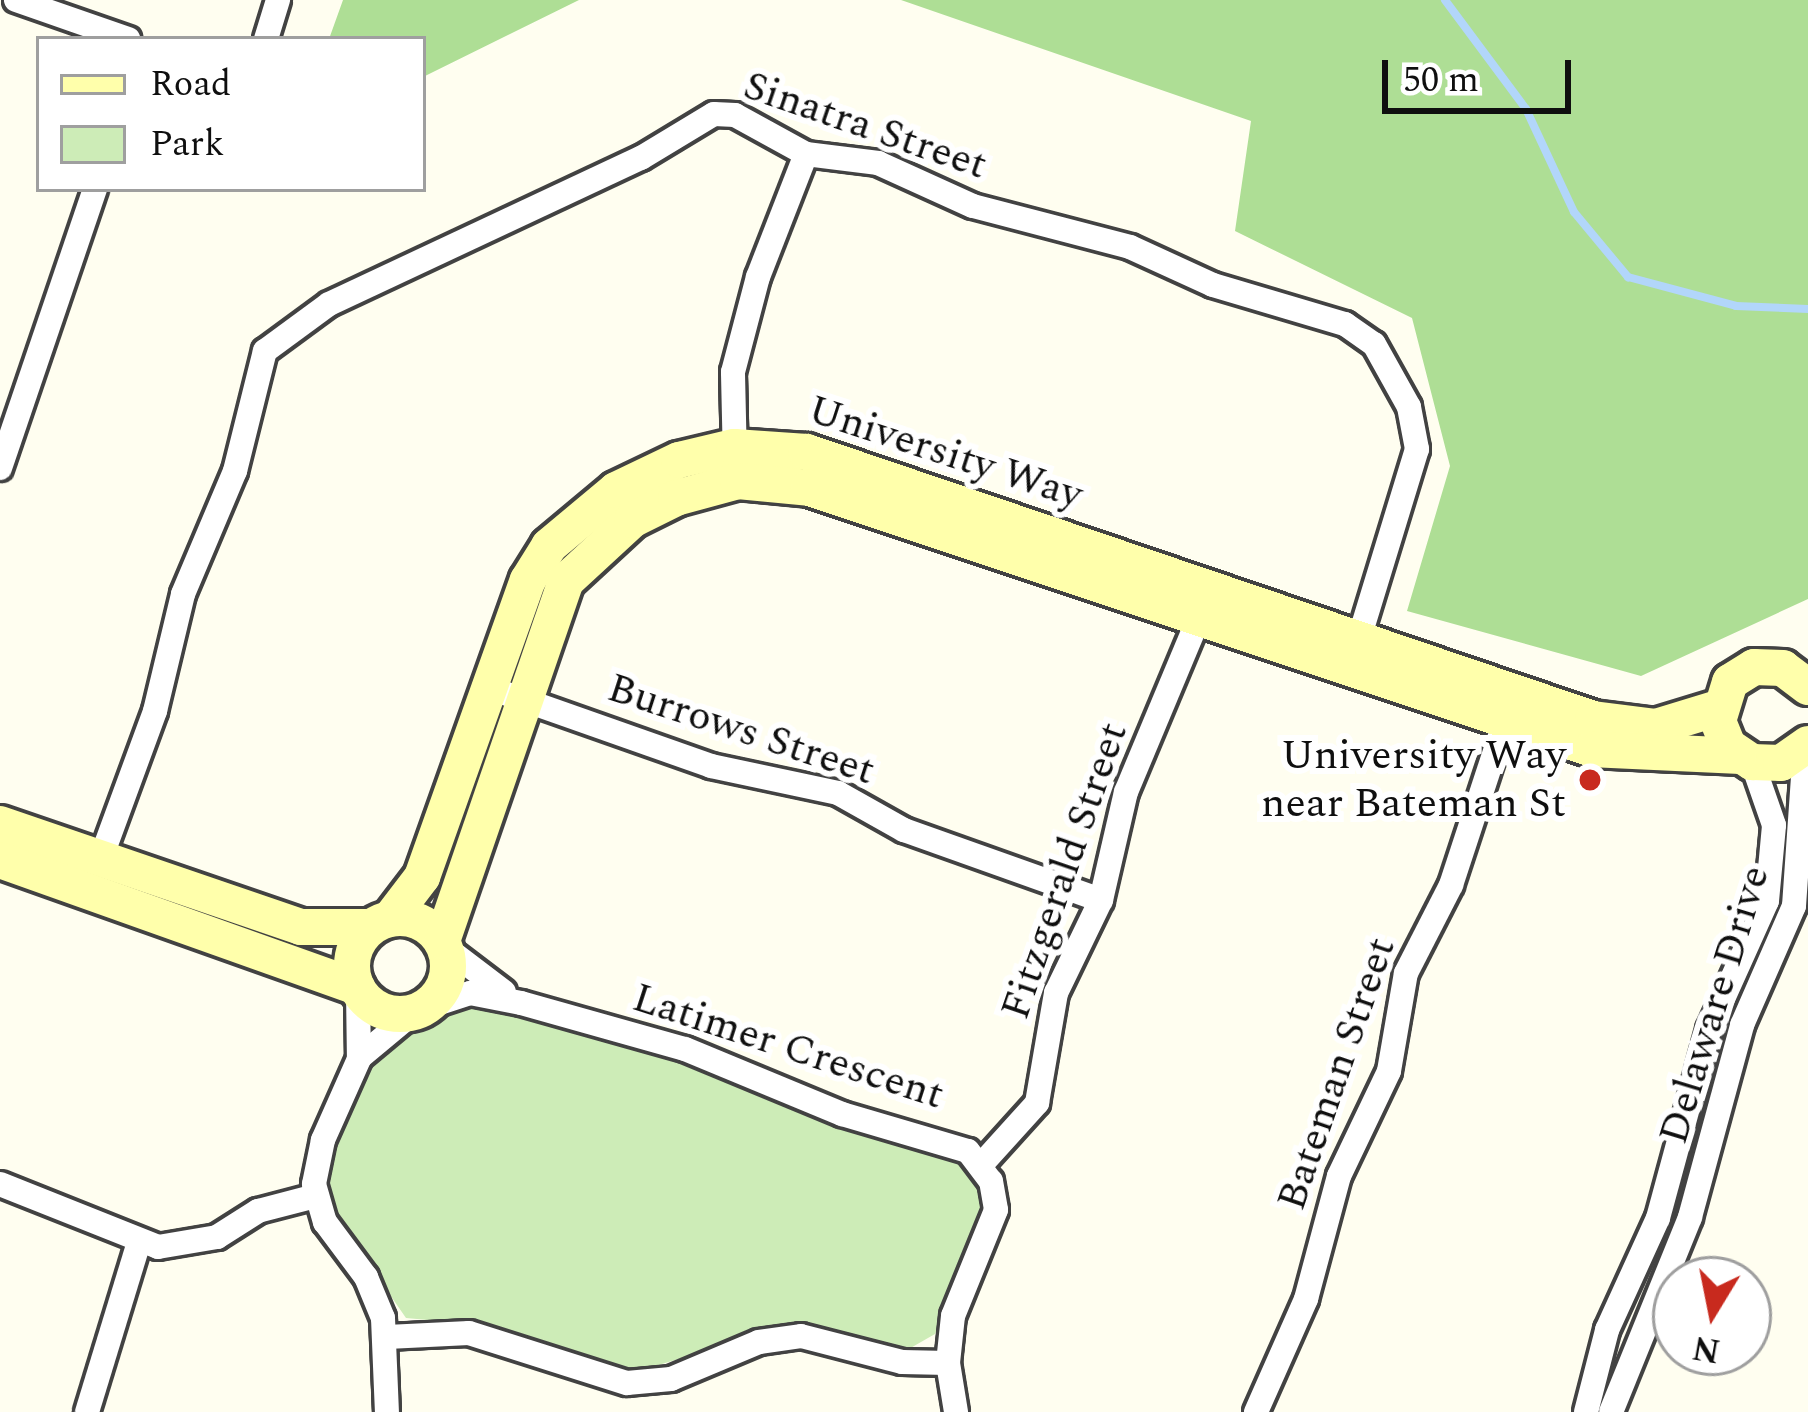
<!DOCTYPE html>
<style>
body{margin:0}
#map{position:relative;width:1808px;height:1412px;overflow:hidden;background:#fffef0;font-family:Spectral,serif}
div>[style]{position:absolute}
[style*='--x']{left:calc(var(--x)*1px);top:calc(var(--y)*1px);width:calc(var(--w)*1px);rotate:calc(var(--a)*1deg)}
.green>*{inset:0;background:#cdecb7}
.forest>*{inset:0;background:#aede95}
.stream>*{height:8px;margin:-4px;padding:0 4px;transform-origin:4px;border-radius:4px;background:#b2d6fa}
.roads{filter:drop-shadow(3px 0 #424242) drop-shadow(-3px 0 #424242) drop-shadow(0 3px #424242) drop-shadow(0 -3px #424242)}
.street>*{height:24px;margin:-12px;padding:0 12px;transform-origin:12px;border-radius:12px;background:#fff}
.secondary>*{height:36px;margin:-18px;padding:0 18px;transform-origin:18px;border-radius:18px;background:#ffffab}
.secondary>.ring{margin:-18px;padding:0;box-sizing:content-box;background:none;border:36px solid #ffffab;border-radius:50%}
.dots>*{width:33px;height:33px;translate:-50% -50%;box-sizing:border-box;border:6px solid #fff;border-radius:50%}
span{translate:-50% -50%;white-space:nowrap;text-align:center;line-height:1.15;-webkit-text-stroke:12px #fff;paint-order:stroke}
.street-label{font-size:42px;color:#0f0f0f}
.poi-label{font-size:42px;color:#0f0f0f}
.right{translate:-100% -50%;text-align:right}
.legend{position:absolute;left:36px;top:36px;width:390px;height:156px;box-sizing:border-box;background:#fff;border:3px solid #9f9f9f;margin:0;padding:15px 21px;list-style:none;font-size:36px;color:#0f0f0f}
.legend li{display:flex;align-items:center;gap:24px;height:60px}
.legend b{width:60px;border:3px solid #9f9f9f}
.north{position:absolute;left:1652px;top:1256px;width:120px;height:120px;box-sizing:border-box;background:#fff;border:3px solid #9f9f9f;border-radius:50%;rotate:190deg;font-size:33px;font-weight:700;line-height:48px;text-align:center;color:#0f0f0f}
.north::after{content:'';display:block;margin:auto;width:42px;height:54px;background:#c82a1e;clip-path:polygon(50% 0,100% 100%,50% 72%,0 100%)}
.scale{position:absolute;left:1382px;top:60px;width:189px;height:54px;box-sizing:border-box;border:6px solid #0f0f0f;border-top:0;padding-left:15px;font-size:36px;line-height:42px;white-space:nowrap;color:#0f0f0f;-webkit-text-stroke:9px #fff;paint-order:stroke}
</style>
<div id="map">
<div class="green">
<i style="clip-path:polygon(485px 1003px,672px 1057px,961px 1161px,977px 1180px,984px 1208px,935px 1334px,907px 1350px,796px 1324px,635px 1372px,483px 1325px,406px 1318px,334px 1214px,327px 1169px,377px 1052px,449px 1008px)"></i>
</div>
<div class="forest">
<i style="clip-path:polygon(343px 0,579px 0,423px 77px,423px 39px,329px 39px)"></i>
<i style="clip-path:polygon(901px 0,1808px 0,1808px 599px,1641px 676px,1407px 611px,1450px 466px,1412px 318px,1235px 231px,1251px 121px)"></i>
</div>
<div class="stream">
<i style="--x:1445;--y:0;--w:136;--a:53.4"></i>
<i style="--x:1526;--y:109;--w:114;--a:65"></i>
<i style="--x:1574;--y:212;--w:85;--a:50.3"></i>
<i style="--x:1628;--y:277;--w:112;--a:15"></i>
<i style="--x:1736;--y:306;--w:72;--a:2.4"></i>
</div>
<div class="roads">
<div class="street">
<i style="--x:16;--y:0;--w:119;--a:19.2"></i>
<i style="--x:266;--y:39;--w:41;--a:-72.9"></i>
<i style="--x:735;--y:462;--w:90;--a:-91.3"></i>
<i style="--x:733;--y:372;--w:98;--a:-75.3"></i>
<i style="--x:758;--y:277;--w:132;--a:-68.7"></i>
<i style="--x:0;--y:468;--w:295;--a:-71.2"></i>
<i style="--x:490;--y:688;--w:234;--a:19.4"></i>
<i style="--x:711;--y:766;--w:130;--a:12"></i>
<i style="--x:838;--y:793;--w:76;--a:29.3"></i>
<i style="--x:904;--y:830;--w:209;--a:19.6"></i>
<i style="--x:101;--y:858;--w:157;--a:-69.8"></i>
<i style="--x:155;--y:711;--w:120;--a:-76.5"></i>
<i style="--x:183;--y:594;--w:134;--a:-67.1"></i>
<i style="--x:235;--y:471;--w:124;--a:-76"></i>
<i style="--x:265;--y:351;--w:79;--a:-36.3"></i>
<i style="--x:329;--y:304;--w:344;--a:-25.1"></i>
<i style="--x:641;--y:158;--w:85;--a:-31.1"></i>
<i style="--x:714;--y:114;--w:21;--a:3"></i>
<i style="--x:735;--y:115;--w:81;--a:28.8"></i>
<i style="--x:806;--y:154;--w:73;--a:7.1"></i>
<i style="--x:878;--y:163;--w:104;--a:24.4"></i>
<i style="--x:973;--y:206;--w:162;--a:14.6"></i>
<i style="--x:1130;--y:247;--w:91;--a:24.6"></i>
<i style="--x:1213;--y:285;--w:138;--a:16.5"></i>
<i style="--x:1345;--y:324;--w:35;--a:35"></i>
<i style="--x:1374;--y:344;--w:72;--a:60.9"></i>
<i style="--x:1409;--y:407;--w:43;--a:79.2"></i>
<i style="--x:1417;--y:449;--w:212;--a:107"></i>
<i style="--x:445;--y:947;--w:74;--a:37.3"></i>
<i style="--x:358;--y:991;--w:68;--a:89.2"></i>
<i style="--x:359;--y:1059;--w:89;--a:114"></i>
<i style="--x:323;--y:1140;--w:45;--a:101.6"></i>
<i style="--x:314;--y:1184;--w:40;--a:74"></i>
<i style="--x:325;--y:1222;--w:69;--a:53.3"></i>
<i style="--x:366;--y:1277;--w:44;--a:67.5"></i>
<i style="--x:383;--y:1318;--w:94;--a:87.6"></i>
<i style="--x:427;--y:1007;--w:45;--a:-18"></i>
<i style="--x:470;--y:993;--w:52;--a:11.1"></i>
<i style="--x:521;--y:1003;--w:170;--a:15.7"></i>
<i style="--x:685;--y:1049;--w:170;--a:22.5"></i>
<i style="--x:842;--y:1114;--w:131;--a:16.4"></i>
<i style="--x:968;--y:1151;--w:38;--a:53"></i>
<i style="--x:991;--y:1181;--w:29;--a:80"></i>
<i style="--x:996;--y:1210;--w:114;--a:112.1"></i>
<i style="--x:953;--y:1316;--w:47;--a:96.1"></i>
<i style="--x:948;--y:1363;--w:50;--a:80.7"></i>
<i style="--x:360;--y:1057;--w:70;--a:-39.8"></i>
<i style="--x:981;--y:1165;--w:84;--a:-47.9"></i>
<i style="--x:1037;--y:1103;--w:112;--a:-80.2"></i>
<i style="--x:1056;--y:993;--w:103;--a:-64.2"></i>
<i style="--x:1101;--y:900;--w:111;--a:-77"></i>
<i style="--x:1126;--y:792;--w:199;--a:-67.3"></i>
<i style="--x:0;--y:1184;--w:170;--a:21.7"></i>
<i style="--x:158;--y:1247;--w:60;--a:-9.6"></i>
<i style="--x:217;--y:1237;--w:49;--a:-32.4"></i>
<i style="--x:258;--y:1211;--w:60;--a:-14.5"></i>
<i style="--x:387;--y:1337;--w:82;--a:-2.8"></i>
<i style="--x:469;--y:1333;--w:166;--a:17.6"></i>
<i style="--x:627;--y:1383;--w:44;--a:-5.2"></i>
<i style="--x:671;--y:1379;--w:95;--a:-22.8"></i>
<i style="--x:759;--y:1342;--w:42;--a:-8.1"></i>
<i style="--x:801;--y:1336;--w:104;--a:14.4"></i>
<i style="--x:902;--y:1362;--w:46;--a:1.2"></i>
<i style="--x:87;--y:1412;--w:175;--a:-73"></i>
<i style="--x:1256;--y:1412;--w:124;--a:-66.1"></i>
<i style="--x:1306;--y:1299;--w:127;--a:-75"></i>
<i style="--x:1339;--y:1176;--w:116;--a:-64.5"></i>
<i style="--x:1389;--y:1071;--w:99;--a:-80.2"></i>
<i style="--x:1406;--y:973;--w:99;--a:-62.9"></i>
<i style="--x:1451;--y:885;--w:188;--a:-71.8"></i>
<i style="--x:1586;--y:1412;--w:85;--a:-75.6"></i>
<i style="--x:1607;--y:1330;--w:123;--a:-65.5"></i>
<i style="--x:1658;--y:1218;--w:195;--a:-74.8"></i>
<i style="--x:1709;--y:1030;--w:141;--a:-65.8"></i>
<i style="--x:1767;--y:901;--w:76;--a:-84.7"></i>
<i style="--x:1774;--y:825;--w:67;--a:-109.2"></i>
<i style="--x:1611;--y:1412;--w:210;--a:-67.9"></i>
<i style="--x:1690;--y:1217;--w:199;--a:-74.8"></i>
<i style="--x:1742;--y:1025;--w:130;--a:-66.4"></i>
<i style="--x:1794;--y:906;--w:158;--a:-86"></i>
</div>
<div class="secondary">
<i style="--x:1808;--y:687;--w:31;--a:-143"></i>
<i style="--x:1783;--y:668;--w:29;--a:-178"></i>
<i style="--x:1754;--y:667;--w:28;--a:148"></i>
<i style="--x:1730;--y:682;--w:41;--a:107.1"></i>
<i style="--x:1718;--y:721;--w:27;--a:68"></i>
<i style="--x:1728;--y:746;--w:29;--a:34"></i>
<i style="--x:1752;--y:762;--w:29;--a:2"></i>
<i style="--x:1781;--y:763;--w:33;--a:-35"></i>
<i style="--x:0;--y:824;--w:318;--a:18.9"></i>
<i style="--x:301;--y:927;--w:70;--a:0"></i>
<i style="--x:0;--y:860;--w:379;--a:19.6"></i>
<i class="ring" style="left:352px;top:918px;width:60px;height:60px"></i>
<i style="--x:390;--y:919;--w:53;--a:-52.7"></i>
<i style="--x:422;--y:877;--w:315;--a:-70.4"></i>
<i style="--x:528;--y:580;--w:40;--a:-58"></i>
<i style="--x:549;--y:546;--w:87;--a:-39.9"></i>
<i style="--x:616;--y:490;--w:70;--a:-25.5"></i>
<i style="--x:679;--y:460;--w:57;--a:-13.3"></i>
<i style="--x:734;--y:447;--w:73;--a:3.9"></i>
<i style="--x:807;--y:452;--w:830;--a:18.76"></i>
<i style="--x:1593;--y:719;--w:64;--a:7.2"></i>
<i style="--x:1656;--y:727;--w:65;--a:-17"></i>
<i style="--x:442;--y:941;--w:381;--a:-71"></i>
<i style="--x:566;--y:581;--w:90;--a:-42.7"></i>
<i style="--x:632;--y:520;--w:49;--a:-26.6"></i>
<i style="--x:676;--y:498;--w:64;--a:-15.3"></i>
<i style="--x:738;--y:481;--w:71;--a:5.6"></i>
<i style="--x:809;--y:488;--w:825;--a:18.43"></i>
<i style="--x:1592;--y:749;--w:147;--a:2.7"></i>
</div>
</div>
<div class="dots">
<i style="left:1590px;top:780px;background:#c82a1e"></i>
</div>
<div class="street-label">
<span style="left:865px;top:126px;rotate:19deg">Sinatra Street</span>
<span style="left:945px;top:453px;rotate:18deg">University Way</span>
<span style="left:741px;top:730px;rotate:18deg">Burrows Street</span>
<span style="left:1065px;top:871px;rotate:-71deg">Fitzgerald Street</span>
<span style="left:1715px;top:1005px;rotate:-73deg">Delaware Drive</span>
<span style="left:788px;top:1047px;rotate:18deg">Latimer Crescent</span>
<span style="left:1337px;top:1074px;rotate:-71deg">Bateman Street</span>
</div>
<div class="poi-label">
<span class="right" style="left:1566px;top:780px">University Way<br>near Bateman St</span>
</div>
<ul class="legend">
<li><b style="height:15px;background:#ffffab"></b>Road</li>
<li><b style="height:33px;background:#cdecb7"></b>Park</li>
</ul>
<div class="north">N</div>
<div class="scale">50 m</div>
</div>
